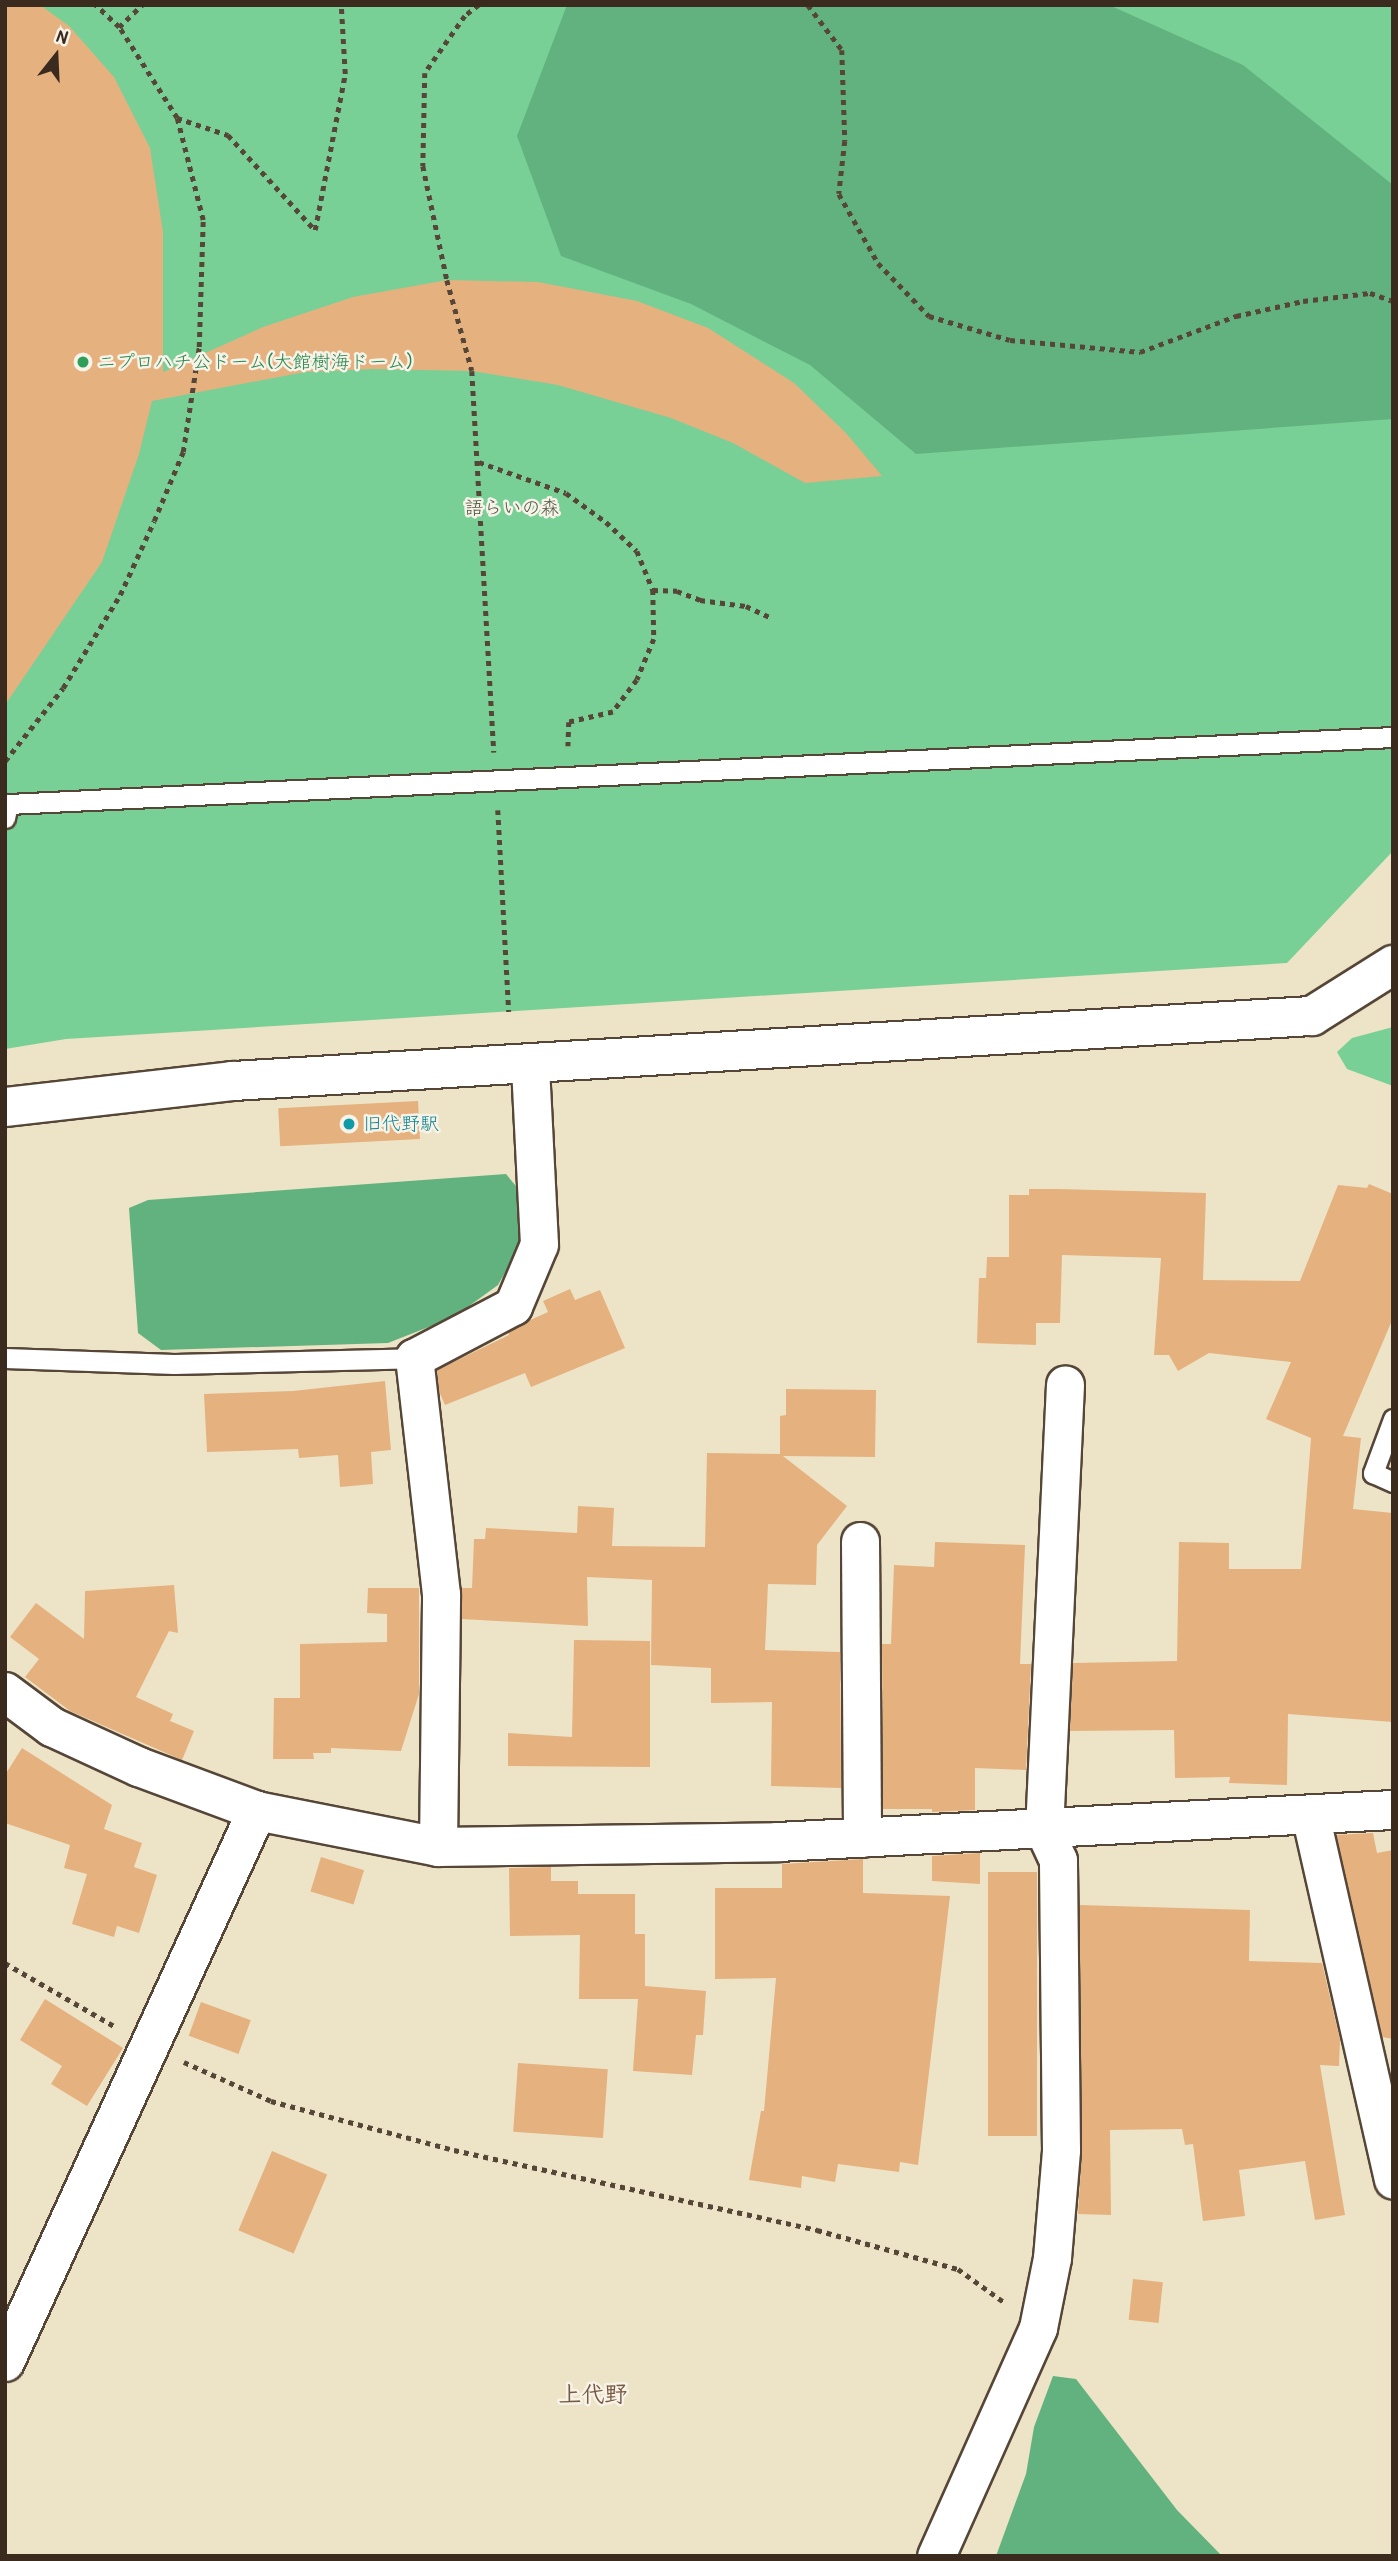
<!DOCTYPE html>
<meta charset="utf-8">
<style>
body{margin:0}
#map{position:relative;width:1398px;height:2561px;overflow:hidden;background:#ede4c7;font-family:"Patrick Hand","Klee One",sans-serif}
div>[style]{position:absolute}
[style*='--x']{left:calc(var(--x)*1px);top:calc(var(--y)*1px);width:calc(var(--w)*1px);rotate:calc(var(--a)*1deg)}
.green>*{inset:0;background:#78d096}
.forest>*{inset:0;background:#62b27f}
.building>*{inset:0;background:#e5b17f;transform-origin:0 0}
.path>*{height:4.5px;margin-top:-2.25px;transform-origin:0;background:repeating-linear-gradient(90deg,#564637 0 5px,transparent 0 10px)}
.roads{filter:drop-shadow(2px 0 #564637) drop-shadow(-2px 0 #564637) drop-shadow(0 2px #564637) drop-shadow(0 -2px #564637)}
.service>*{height:19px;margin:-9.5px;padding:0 9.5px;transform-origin:9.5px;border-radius:9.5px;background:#fff}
.minor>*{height:37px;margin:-18.5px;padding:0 18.5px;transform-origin:18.5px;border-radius:18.5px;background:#fff}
.tertiary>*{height:38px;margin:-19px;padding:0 19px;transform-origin:19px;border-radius:19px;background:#fff}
.dots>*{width:19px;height:19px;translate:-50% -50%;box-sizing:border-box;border:4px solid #f7f3e8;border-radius:50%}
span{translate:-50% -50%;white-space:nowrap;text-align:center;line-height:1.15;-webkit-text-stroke:5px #f7f3e8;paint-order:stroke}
.leisure-label{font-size:19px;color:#27864d}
.left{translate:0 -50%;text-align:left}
.park-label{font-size:19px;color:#4a543c}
.culture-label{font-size:19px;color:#0d838f}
.quarter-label{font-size:23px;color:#765940;font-weight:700}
.frame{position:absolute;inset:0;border:7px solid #3b2a1e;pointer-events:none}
.north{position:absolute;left:21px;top:21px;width:70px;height:70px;-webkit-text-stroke:5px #f7f3e8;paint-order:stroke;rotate:18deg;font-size:19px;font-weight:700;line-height:28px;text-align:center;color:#3b2a1e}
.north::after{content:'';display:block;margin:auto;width:24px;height:32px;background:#3b2a1e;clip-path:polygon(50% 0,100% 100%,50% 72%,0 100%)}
</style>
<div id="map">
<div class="green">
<i style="clip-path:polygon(5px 5px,1393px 5px,1393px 851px,1287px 963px,66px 1039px,5px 1049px)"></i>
<i style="clip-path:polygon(1393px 1027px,1393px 1086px,1347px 1069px,1337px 1052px,1352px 1038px)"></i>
</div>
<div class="forest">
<i style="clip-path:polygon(567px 5px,1109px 5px,1243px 65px,1393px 185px,1393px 419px,916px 454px,810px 365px,691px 304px,561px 256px,517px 136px)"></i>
<i style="clip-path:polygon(506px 1174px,525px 1197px,523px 1241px,498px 1285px,454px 1317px,388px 1343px,161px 1350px,138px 1333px,129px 1208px,148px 1200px)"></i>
<i style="clip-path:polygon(1053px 2376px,1076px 2379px,1177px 2510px,1222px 2556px,996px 2556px,1026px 2474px,1034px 2427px)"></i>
</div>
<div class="building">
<i style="clip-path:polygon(5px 5px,40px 5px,69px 26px,114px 77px,150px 148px,163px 232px,163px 372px,263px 327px,353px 297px,447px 280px,538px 282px,637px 301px,708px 328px,794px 383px,846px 433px,882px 476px,805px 483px,733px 443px,671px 418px,558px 385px,472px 371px,372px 369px,305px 372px,152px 401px,139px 454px,102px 562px,5px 705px)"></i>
<i style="left:418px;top:1101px;width:38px;height:140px;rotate:87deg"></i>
<i style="clip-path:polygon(1369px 1184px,1393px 1194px,1393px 1318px,1343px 1436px,1361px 1438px,1353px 1509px,1393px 1513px,1393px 1722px,1288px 1714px,1287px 1785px,1229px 1783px,1230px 1777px,1175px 1778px,1174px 1730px,1070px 1731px,1073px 1663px,1177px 1661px,1179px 1542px,1229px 1543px,1229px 1569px,1301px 1569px,1311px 1438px,1266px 1419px,1291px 1362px,1209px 1353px,1178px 1371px,1169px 1355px,1154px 1355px,1161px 1258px,1062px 1255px,1060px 1323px,1036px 1323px,1036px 1345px,977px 1343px,979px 1278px,986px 1278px,987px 1257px,1009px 1257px,1009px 1195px,1029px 1195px,1029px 1189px,1059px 1189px,1206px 1193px,1203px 1280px,1300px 1281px,1338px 1185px,1367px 1188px)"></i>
<i style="clip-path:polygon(570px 1289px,575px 1300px,600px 1290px,625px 1348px,531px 1387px,525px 1373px,445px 1405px,439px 1391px,437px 1370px,509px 1335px,508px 1332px,526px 1322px,548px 1312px,543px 1301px)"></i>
<i style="clip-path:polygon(385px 1381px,391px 1450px,371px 1452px,373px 1484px,340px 1487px,338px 1455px,299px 1458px,298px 1449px,207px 1452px,204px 1394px,293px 1391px)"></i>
<i style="clip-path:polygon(786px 1389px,876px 1390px,875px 1457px,783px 1456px,847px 1506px,817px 1545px,816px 1585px,768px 1584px,765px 1650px,840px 1652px,841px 1788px,771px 1786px,772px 1702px,711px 1703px,711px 1668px,651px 1665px,652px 1580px,587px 1577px,588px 1626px,462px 1619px,461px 1588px,472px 1588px,474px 1539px,485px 1539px,486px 1528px,577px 1533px,578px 1506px,614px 1508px,612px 1546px,705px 1547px,707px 1453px,780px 1454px,780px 1416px,786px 1415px)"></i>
<i style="clip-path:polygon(935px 1542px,1025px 1545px,1020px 1664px,1031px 1664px,1026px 1770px,975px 1768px,975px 1810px,932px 1812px,932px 1809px,883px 1809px,882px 1644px,891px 1644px,894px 1565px,934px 1567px)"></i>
<i style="clip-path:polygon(174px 1585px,178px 1633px,169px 1631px,136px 1697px,173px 1714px,170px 1721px,194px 1731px,182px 1760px,70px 1711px,25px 1677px,39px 1659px,10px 1637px,36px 1603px,84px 1639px,85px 1591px)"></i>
<i style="clip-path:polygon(368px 1588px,419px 1588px,419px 1694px,401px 1751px,331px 1748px,331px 1753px,313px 1753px,314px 1759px,273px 1759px,274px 1698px,300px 1698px,300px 1644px,387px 1642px,387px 1614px,367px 1613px)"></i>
<i style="clip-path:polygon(574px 1640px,650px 1641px,650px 1767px,508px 1766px,508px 1733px,572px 1737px)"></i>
<i style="clip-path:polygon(22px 1748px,112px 1805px,104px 1829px,142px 1843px,134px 1867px,157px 1875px,139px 1933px,117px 1926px,114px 1937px,72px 1924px,87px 1874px,64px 1868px,70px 1845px,5px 1823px,5px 1775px)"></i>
<i style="clip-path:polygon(1373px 1833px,1377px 1853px,1393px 1850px,1393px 2039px,1382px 2037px,1336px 1835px)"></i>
<i style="clip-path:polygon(980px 1853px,980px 1884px,932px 1881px,932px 1856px)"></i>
<i style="left:321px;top:1857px;width:45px;height:36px;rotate:17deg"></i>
<i style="clip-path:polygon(863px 1859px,863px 1893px,950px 1896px,918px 2165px,900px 2162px,899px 2172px,838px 2164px,835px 2182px,802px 2176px,801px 2188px,749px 2180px,761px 2111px,764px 2111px,776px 1978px,715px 1979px,715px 1888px,782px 1888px,782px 1864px)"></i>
<i style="clip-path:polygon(551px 1867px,551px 1881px,578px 1881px,578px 1894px,635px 1894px,635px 1934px,645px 1934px,645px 1986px,706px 1991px,703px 2035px,696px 2035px,692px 2075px,633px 2071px,638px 1999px,579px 1999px,580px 1935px,510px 1936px,509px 1868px)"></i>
<i style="left:988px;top:1872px;width:49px;height:264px"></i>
<i style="clip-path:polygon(1079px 1905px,1250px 1910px,1249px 1961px,1322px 1963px,1340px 2040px,1339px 2066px,1320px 2065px,1345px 2215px,1315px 2220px,1305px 2161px,1239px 2170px,1245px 2216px,1203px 2221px,1193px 2144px,1185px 2145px,1182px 2129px,1110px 2130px,1111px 2215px,1078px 2214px,1082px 2150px)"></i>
<i style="clip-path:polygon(45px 1999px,123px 2048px,87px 2106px,51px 2084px,62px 2066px,20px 2040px)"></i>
<i style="left:201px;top:2002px;width:53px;height:36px;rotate:20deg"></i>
<i style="left:518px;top:2063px;width:90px;height:69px;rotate:4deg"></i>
<i style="left:272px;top:2151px;width:60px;height:86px;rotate:23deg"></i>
<i style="left:1133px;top:2279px;width:30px;height:41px;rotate:6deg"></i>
</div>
<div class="path">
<i style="--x:479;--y:5;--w:18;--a:142"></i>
<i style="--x:465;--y:16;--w:70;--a:125.1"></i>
<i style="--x:425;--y:73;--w:93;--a:91.2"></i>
<i style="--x:423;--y:166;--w:116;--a:78.1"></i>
<i style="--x:447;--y:280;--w:94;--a:74.6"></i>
<i style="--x:472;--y:371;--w:382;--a:86.7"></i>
<i style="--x:808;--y:5;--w:56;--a:52.9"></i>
<i style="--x:842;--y:50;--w:91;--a:88.1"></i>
<i style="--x:845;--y:141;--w:53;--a:96.5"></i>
<i style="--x:839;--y:194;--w:79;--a:60.5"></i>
<i style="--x:878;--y:263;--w:74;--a:46.1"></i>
<i style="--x:929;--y:316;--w:84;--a:16.5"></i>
<i style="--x:1010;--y:340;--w:131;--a:5.3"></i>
<i style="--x:1140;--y:352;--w:103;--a:-20.6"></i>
<i style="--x:1236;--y:316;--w:69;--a:-12.6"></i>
<i style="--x:1303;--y:301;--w:67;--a:-6.8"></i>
<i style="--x:1370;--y:293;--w:24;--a:19"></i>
<i style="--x:119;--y:27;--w:32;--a:-44"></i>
<i style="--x:177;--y:118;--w:54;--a:18.4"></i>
<i style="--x:228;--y:135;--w:129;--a:47.5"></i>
<i style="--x:315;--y:230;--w:159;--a:-79.1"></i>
<i style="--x:345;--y:74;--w:69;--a:-93.3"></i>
<i style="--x:479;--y:462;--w:92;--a:19.6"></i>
<i style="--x:566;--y:493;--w:49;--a:35.9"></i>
<i style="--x:606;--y:522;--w:42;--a:43.1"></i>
<i style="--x:637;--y:551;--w:42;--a:67.7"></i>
<i style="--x:653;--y:590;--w:49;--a:88.8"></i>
<i style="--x:654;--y:639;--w:44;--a:112.5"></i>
<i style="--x:637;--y:680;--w:40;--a:127"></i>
<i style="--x:613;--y:712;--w:45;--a:167.2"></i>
<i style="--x:569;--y:722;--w:24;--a:92"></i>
<i style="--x:653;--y:590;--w:24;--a:2"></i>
<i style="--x:677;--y:591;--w:25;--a:21"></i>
<i style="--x:700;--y:600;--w:46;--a:7.4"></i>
<i style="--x:746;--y:606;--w:26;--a:25"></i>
<i style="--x:5;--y:761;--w:93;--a:-51.5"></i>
<i style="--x:63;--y:688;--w:109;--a:-58.5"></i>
<i style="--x:120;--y:595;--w:81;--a:-65.3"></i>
<i style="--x:154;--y:521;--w:75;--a:-67.2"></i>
<i style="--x:183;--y:452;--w:106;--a:-81.3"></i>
<i style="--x:199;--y:347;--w:127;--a:-88.2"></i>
<i style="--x:203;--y:220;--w:105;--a:-104.3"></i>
<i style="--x:177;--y:118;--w:108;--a:-122.5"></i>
<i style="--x:119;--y:27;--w:33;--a:-137"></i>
<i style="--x:498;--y:810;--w:202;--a:86.9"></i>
<i style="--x:5;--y:1963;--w:126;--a:30"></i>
<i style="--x:184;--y:2062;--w:95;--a:24.1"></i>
<i style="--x:271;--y:2101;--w:189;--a:15"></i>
<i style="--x:454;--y:2150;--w:372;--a:12.4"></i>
<i style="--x:817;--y:2230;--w:146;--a:15.5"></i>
<i style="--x:958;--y:2269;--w:57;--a:35.7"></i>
</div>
<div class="roads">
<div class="service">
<i style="--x:5;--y:818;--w:14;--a:-78"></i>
<i style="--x:8;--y:804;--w:1387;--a:-2.77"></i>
<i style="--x:5;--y:1358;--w:169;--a:2"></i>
<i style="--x:174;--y:1364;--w:240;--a:-1.4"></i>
<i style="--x:1393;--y:1419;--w:58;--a:110.3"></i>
<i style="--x:1373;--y:1473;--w:22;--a:24"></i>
</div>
<div class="minor">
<i style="--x:860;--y:1541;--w:297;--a:89.6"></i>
<i style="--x:1310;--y:1814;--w:375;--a:77.2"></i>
<i style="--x:438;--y:1847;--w:253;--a:-89.3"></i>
<i style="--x:441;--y:1594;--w:238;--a:-96.5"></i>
<i style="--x:414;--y:1358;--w:112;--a:-27.7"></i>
<i style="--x:513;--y:1306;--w:67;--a:-67.2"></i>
<i style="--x:539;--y:1244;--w:179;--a:-92.9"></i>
<i style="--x:936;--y:2556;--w:250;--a:-65.9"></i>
<i style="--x:1038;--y:2328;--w:71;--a:-78.7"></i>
<i style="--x:1052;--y:2258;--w:108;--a:-85.2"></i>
<i style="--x:1061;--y:2150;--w:290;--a:-90.6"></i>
<i style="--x:1058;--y:1860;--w:33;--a:-115"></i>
<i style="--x:1044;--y:1830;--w:446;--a:-87.3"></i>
</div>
<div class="tertiary">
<i style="--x:5;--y:1107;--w:229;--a:-6.5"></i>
<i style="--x:233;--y:1081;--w:1081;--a:-3.45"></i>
<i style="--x:1312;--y:1016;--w:96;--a:-32.2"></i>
<i style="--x:5;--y:1692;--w:59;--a:36.7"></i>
<i style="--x:52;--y:1727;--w:96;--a:24.7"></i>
<i style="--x:139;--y:1767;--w:126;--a:20.4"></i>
<i style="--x:257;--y:1811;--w:185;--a:11.2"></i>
<i style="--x:438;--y:1847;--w:340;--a:-0.8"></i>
<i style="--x:778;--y:1842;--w:616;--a:-2.98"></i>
<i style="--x:5;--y:2362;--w:606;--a:-65.42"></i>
</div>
</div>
<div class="dots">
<i style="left:83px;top:362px;background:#2e9e5b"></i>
<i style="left:349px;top:1124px;background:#0f9aa8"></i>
</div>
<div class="leisure-label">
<span class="left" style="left:97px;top:362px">ニプロハチ公ドーム(大館樹海ドーム)</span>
</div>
<div class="park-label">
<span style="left:512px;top:508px">語らいの森</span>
</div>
<div class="culture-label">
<span class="left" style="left:363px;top:1124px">旧代野駅</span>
</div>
<div class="quarter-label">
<span style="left:593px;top:2394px">上代野</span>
</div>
<div class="frame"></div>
<div class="north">N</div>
</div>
